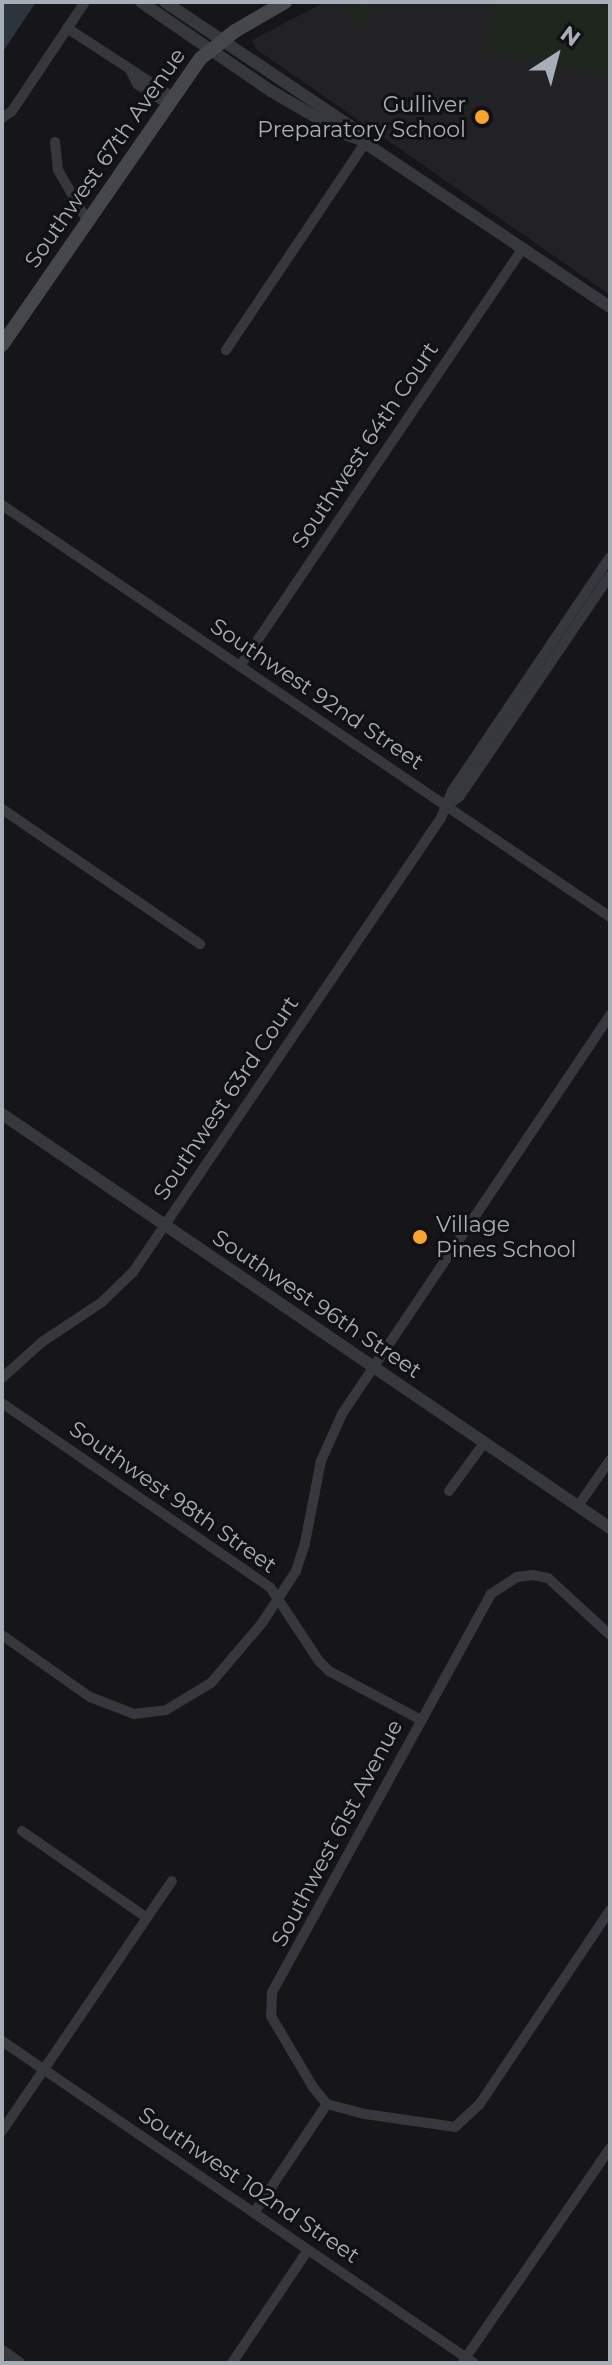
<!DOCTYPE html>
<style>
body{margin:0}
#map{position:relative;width:612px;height:2365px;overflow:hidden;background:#161618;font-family:Montserrat,sans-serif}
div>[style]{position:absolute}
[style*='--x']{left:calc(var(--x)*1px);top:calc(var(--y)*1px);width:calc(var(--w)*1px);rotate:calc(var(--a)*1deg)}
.built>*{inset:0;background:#222225}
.green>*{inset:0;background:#1e261e}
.water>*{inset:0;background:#2b363c}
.minor>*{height:10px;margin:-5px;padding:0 5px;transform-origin:5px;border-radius:5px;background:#37383d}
.tertiary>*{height:12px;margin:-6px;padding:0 6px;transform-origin:6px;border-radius:6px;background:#37383d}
.secondary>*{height:14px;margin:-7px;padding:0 7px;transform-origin:7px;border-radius:7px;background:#45474d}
.dots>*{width:22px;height:22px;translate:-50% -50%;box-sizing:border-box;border:4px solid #111113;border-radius:50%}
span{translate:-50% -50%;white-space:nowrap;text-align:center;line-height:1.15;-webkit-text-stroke:6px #111113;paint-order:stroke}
.poi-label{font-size:22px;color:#a7aeb8}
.right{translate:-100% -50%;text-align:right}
.left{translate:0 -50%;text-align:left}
.street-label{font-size:22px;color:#a7aeb8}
.frame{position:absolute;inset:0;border:4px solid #a7aeb8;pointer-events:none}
.north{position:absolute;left:516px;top:16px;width:80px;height:80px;-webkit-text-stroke:6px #111113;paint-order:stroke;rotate:36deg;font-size:22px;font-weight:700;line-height:32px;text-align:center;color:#a7aeb8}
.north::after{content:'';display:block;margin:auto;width:28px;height:36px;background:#a7aeb8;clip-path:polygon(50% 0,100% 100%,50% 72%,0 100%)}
</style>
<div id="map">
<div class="built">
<i style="clip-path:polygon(325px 2px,610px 2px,610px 295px,256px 49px,252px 40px)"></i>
</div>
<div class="green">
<i style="clip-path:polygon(368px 2px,371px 17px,362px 30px,343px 8px)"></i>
<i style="clip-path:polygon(493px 2px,588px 2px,610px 6px,610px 76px,484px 51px)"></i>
</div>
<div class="water">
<i style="clip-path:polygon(2px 2px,36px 2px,2px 53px)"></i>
</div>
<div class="minor">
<i style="--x:67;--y:28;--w:126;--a:33.1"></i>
<i style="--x:130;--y:70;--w:16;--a:63"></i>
<i style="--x:137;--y:84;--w:37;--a:33"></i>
<i style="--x:2;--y:118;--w:12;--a:-35"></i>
<i style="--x:12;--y:111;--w:131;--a:-56.2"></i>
<i style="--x:55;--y:142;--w:28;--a:84"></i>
<i style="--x:58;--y:170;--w:58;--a:59.9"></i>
<i style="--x:226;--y:350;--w:249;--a:-56.1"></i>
<i style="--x:2;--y:505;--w:734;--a:34.12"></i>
<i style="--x:240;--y:666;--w:505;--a:-55.9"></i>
<i style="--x:448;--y:805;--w:15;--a:-37"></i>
<i style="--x:460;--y:796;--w:267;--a:-55.8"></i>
<i style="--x:2;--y:809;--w:240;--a:34.3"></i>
<i style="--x:2;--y:1378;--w:54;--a:-42"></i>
<i style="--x:42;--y:1342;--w:72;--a:-33.7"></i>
<i style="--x:102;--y:1302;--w:43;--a:-44.1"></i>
<i style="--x:133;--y:1272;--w:549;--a:-55.85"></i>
<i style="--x:441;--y:818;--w:29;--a:-68"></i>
<i style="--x:452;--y:791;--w:282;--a:-56"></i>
<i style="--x:2;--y:1403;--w:325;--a:34.5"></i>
<i style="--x:270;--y:1587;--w:89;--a:56.5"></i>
<i style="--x:319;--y:1661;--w:14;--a:45"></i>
<i style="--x:329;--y:1671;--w:104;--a:28"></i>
<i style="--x:449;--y:1491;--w:59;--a:-53.9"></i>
<i style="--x:578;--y:1506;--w:56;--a:-55.2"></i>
<i style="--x:2;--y:1635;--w:108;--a:35.2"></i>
<i style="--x:90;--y:1697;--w:47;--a:21.1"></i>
<i style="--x:134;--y:1714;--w:32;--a:-7"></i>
<i style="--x:166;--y:1710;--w:52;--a:-31"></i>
<i style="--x:211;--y:1683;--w:79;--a:-49.6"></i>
<i style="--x:262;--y:1623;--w:62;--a:-56.8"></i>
<i style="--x:296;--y:1571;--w:29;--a:-72"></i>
<i style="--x:305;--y:1543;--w:84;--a:-79"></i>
<i style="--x:321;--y:1461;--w:51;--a:-65.9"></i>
<i style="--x:342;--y:1414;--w:481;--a:-56.1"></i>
<i style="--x:610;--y:1635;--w:84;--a:-137.4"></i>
<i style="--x:548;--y:1578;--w:15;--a:-169"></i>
<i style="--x:533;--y:1575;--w:16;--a:173"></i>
<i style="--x:517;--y:1577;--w:31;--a:147"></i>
<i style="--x:491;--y:1594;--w:455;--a:118.8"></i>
<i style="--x:272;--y:1993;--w:23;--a:92"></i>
<i style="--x:271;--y:2016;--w:82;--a:59.4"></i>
<i style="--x:313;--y:2087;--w:22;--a:51"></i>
<i style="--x:327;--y:2104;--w:39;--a:15"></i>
<i style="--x:365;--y:2114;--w:91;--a:8.2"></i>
<i style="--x:455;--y:2127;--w:33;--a:-43"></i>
<i style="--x:479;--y:2105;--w:235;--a:-56.1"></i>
<i style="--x:22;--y:1831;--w:152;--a:34.8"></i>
<i style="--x:2;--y:2041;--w:571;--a:34.3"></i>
<i style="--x:2;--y:2131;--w:302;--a:-55.8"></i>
<i style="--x:254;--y:2213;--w:131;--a:-56.2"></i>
<i style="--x:464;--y:2360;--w:257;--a:-55.4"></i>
<i style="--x:232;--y:2363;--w:136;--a:-56.1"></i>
</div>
<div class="tertiary">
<i style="--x:141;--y:2;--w:158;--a:34.4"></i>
<i style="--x:271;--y:91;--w:86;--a:30.2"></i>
<i style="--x:345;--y:134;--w:15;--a:20"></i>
<i style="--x:359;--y:139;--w:302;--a:33.8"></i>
<i style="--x:165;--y:2;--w:221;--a:33.8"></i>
<i style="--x:349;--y:125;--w:17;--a:54"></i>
<i style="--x:2;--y:1114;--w:736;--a:34.25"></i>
<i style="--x:2;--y:2351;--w:21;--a:35"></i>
</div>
<div class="secondary">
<i style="--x:2;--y:345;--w:349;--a:-55.3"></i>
<i style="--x:201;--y:58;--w:43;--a:-38.5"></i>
<i style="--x:235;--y:31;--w:58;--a:-30.1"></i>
</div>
<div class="dots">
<i style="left:482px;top:117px;background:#f8a42e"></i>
<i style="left:420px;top:1237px;background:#f8a42e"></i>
</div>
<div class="poi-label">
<span class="right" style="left:466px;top:117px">Gulliver<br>Preparatory School</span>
<span class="left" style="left:436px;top:1237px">Village<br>Pines School</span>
</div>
<div class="street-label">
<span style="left:105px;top:158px;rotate:-55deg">Southwest 67th Avenue</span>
<span style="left:365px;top:445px;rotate:-56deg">Southwest 64th Court</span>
<span style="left:317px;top:694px;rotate:34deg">Southwest 92nd Street</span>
<span style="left:226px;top:1098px;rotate:-56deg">Southwest 63rd Court</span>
<span style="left:317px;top:1304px;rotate:34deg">Southwest 96th Street</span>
<span style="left:173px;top:1497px;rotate:35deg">Southwest 98th Street</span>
<span style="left:337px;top:1833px;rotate:-62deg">Southwest 61st Avenue</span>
<span style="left:249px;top:2185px;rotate:34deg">Southwest 102nd Street</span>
</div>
<div class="frame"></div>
<div class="north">N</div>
</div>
